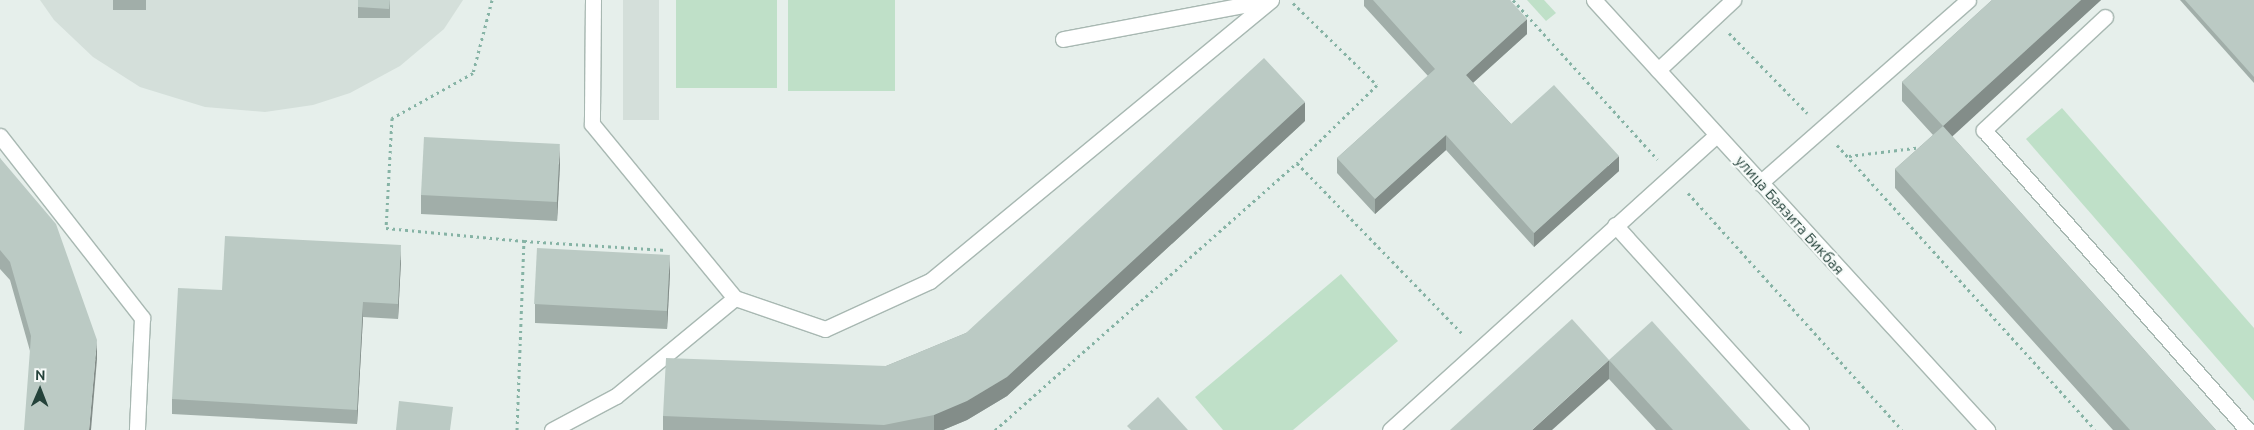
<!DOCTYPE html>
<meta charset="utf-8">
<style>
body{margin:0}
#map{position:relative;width:2254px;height:430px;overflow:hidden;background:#e6efeb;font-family:Ubuntu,sans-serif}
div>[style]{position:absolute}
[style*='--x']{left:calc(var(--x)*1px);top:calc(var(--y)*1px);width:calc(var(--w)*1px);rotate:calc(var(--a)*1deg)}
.built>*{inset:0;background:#d4dfda;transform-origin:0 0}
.green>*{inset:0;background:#bfe0c8;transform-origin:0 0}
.path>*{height:3px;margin-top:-1.5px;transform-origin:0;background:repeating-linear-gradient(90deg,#86b3a5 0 2.5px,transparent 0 6.5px)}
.roads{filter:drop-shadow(1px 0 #a8b8b2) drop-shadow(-1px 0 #a8b8b2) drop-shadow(0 1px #a8b8b2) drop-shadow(0 -1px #a8b8b2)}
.lane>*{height:15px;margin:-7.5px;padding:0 7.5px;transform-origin:7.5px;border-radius:7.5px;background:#fff}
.secondary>*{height:15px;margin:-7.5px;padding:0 7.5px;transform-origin:7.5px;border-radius:7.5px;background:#fff}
.wall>*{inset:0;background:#a1aea9;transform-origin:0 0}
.shaded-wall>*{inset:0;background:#838d89}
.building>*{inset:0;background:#bbcac4;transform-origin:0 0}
span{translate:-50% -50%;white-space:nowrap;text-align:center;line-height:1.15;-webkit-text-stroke:4.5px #f7fbf9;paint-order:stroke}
.street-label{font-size:15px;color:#24423a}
.north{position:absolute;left:15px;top:365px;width:50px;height:50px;-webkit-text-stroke:4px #f7fbf9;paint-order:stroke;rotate:1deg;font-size:14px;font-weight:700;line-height:20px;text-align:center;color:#24423a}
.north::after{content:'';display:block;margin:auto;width:18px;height:22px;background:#24423a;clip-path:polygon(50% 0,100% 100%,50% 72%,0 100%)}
</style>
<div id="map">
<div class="built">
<i style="clip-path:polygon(40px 0,463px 0,444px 29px,400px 66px,350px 93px,313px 105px,265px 112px,205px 107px,140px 87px,93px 57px,54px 20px)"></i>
<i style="left:623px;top:0;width:36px;height:120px"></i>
</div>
<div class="green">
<i style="left:676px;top:0;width:101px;height:88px"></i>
<i style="left:788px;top:0;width:107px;height:91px"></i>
<i style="clip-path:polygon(1527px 0,1544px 0,1556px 13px,1546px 21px)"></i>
<i style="clip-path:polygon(2062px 108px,2254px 328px,2254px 401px,2026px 139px)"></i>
<i style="clip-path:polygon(1341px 274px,1398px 341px,1293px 430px,1223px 430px,1195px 397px)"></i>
</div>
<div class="path">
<i style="--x:492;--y:0;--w:75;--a:104.6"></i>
<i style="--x:473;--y:73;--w:93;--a:150.9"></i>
<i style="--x:392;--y:118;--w:110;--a:93.1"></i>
<i style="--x:386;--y:228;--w:139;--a:5.4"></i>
<i style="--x:1513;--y:0;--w:215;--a:47.8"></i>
<i style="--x:1293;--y:3;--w:117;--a:44.3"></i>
<i style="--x:1377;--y:85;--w:112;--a:135.7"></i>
<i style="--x:1729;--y:33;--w:112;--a:45.7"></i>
<i style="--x:1837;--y:145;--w:384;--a:47.8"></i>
<i style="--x:1849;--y:156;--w:74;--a:-7"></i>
<i style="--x:1688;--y:193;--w:319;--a:47.9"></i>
<i style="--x:517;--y:430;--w:189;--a:-87.9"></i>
<i style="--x:524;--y:241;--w:142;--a:3.6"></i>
<i style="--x:995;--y:430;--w:403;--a:-41.5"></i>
<i style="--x:1297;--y:163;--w:237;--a:45.9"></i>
</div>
<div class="roads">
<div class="lane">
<i style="--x:593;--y:0;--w:124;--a:90.5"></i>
<i style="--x:592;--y:124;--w:225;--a:50.6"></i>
<i style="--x:735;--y:298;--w:95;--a:19"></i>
<i style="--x:825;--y:329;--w:115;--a:-24.6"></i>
<i style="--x:930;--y:281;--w:442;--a:-39.5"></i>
<i style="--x:2105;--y:17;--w:166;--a:137"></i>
<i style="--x:1984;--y:130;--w:400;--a:48.7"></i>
<i style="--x:1063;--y:39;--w:210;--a:-10.7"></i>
<i style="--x:1658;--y:70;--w:103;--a:-43"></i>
<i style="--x:0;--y:136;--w:231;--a:52"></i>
<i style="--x:142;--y:318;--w:112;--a:92.6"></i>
<i style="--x:1760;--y:183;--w:277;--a:-41.3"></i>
<i style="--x:1615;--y:225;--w:277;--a:47.8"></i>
<i style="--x:552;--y:430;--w:72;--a:-28"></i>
<i style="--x:616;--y:396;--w:154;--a:-39.5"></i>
<i style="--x:1390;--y:430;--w:440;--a:-42.1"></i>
</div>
<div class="secondary">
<i style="--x:1594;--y:0;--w:583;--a:47.57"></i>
</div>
</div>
<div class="wall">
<i style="left:113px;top:0;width:33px;height:10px"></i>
<i style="left:358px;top:0;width:32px;height:18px"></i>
<i style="clip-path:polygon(1364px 0,1510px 0,1527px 34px,1473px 83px,1511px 124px,1619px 171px,1534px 247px,1446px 150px,1375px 214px,1337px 173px,1337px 158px,1428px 76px,1364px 6px)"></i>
<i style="clip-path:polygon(1992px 0,2101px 0,1952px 136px,2216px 430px,2113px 430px,1895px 188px,1895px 169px,1933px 135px,1902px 101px,1902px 82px)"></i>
<i style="clip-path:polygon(2180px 0,2254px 0,2254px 83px)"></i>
<i style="clip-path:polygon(1305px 121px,1007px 396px,967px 420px,943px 430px,663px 430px,663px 416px,886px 366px,966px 333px)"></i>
<i style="clip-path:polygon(0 158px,97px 359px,30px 351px,10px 280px,0 269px)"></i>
<i style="clip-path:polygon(560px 164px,557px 221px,421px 214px,421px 195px)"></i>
<i style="clip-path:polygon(401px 260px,398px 319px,363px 317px,357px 424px,172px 414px,172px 399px,222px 290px)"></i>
<i style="clip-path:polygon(670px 273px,667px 329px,535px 323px,535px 304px)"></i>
<i style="clip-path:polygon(1609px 360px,1750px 430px,1656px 430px,1609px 379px)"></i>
</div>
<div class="shaded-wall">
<i style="clip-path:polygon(2081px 0,2101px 0,1943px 145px,1943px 126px)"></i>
<i style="clip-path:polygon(1527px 19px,1527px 34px,1466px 89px,1466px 75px)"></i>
<i style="clip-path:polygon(1305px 102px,1305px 121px,1007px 396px,967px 420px,943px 430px,934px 430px,934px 415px)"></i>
<i style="clip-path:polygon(1446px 135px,1446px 150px,1375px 214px,1375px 199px)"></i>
<i style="clip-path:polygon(560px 145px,560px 164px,557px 221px,557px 202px)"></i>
<i style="clip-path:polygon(1619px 156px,1619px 171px,1534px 247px,1534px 233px)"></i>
<i style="clip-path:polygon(401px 245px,401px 260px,398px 319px,398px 304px)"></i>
<i style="clip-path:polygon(670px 254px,670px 273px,667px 329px,667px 310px)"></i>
<i style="clip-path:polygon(363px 302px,363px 317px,357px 424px,357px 410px)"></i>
<i style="clip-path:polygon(97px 340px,97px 359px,91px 430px,89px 430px)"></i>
<i style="clip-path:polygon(1609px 360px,1609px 379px,1552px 430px,1532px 430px)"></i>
</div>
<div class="building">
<i style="clip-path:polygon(358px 0,390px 0,389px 9px,358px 7px)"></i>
<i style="clip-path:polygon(1373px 0,1510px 0,1527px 19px,1466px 75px,1511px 124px,1554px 85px,1619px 156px,1534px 233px,1446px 135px,1375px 199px,1337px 158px,1435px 69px)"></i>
<i style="clip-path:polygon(1992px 0,2081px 0,1943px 126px,1902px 82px)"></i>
<i style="clip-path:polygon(2185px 0,2254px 0,2254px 77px)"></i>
<i style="clip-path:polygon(1264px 58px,1305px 102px,1007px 377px,967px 401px,934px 415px,884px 425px,663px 416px,666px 358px,886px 366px,966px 333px)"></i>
<i style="clip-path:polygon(1943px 126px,2216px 430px,2130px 430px,1895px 169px)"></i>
<i style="left:424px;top:137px;width:136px;height:58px;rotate:3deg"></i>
<i style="clip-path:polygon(0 158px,56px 224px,97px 340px,89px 430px,24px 430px,31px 336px,10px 262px,0 250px)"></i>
<i style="clip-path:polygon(225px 236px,401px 245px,398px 304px,363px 302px,357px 410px,172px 399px,178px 288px,222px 290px)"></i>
<i style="left:537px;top:248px;width:133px;height:56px;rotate:3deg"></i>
<i style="clip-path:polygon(1572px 319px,1609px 360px,1532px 430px,1450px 430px)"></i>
<i style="clip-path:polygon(1652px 321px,1750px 430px,1673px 430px,1609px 360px)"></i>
<i style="clip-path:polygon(1158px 397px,1188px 430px,1131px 430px,1127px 426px)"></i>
<i style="clip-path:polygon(399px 401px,453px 407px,450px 430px,396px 430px)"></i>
</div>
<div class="street-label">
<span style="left:1790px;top:215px;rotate:48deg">улица Баязита Бикбая</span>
</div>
<div class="north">N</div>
</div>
